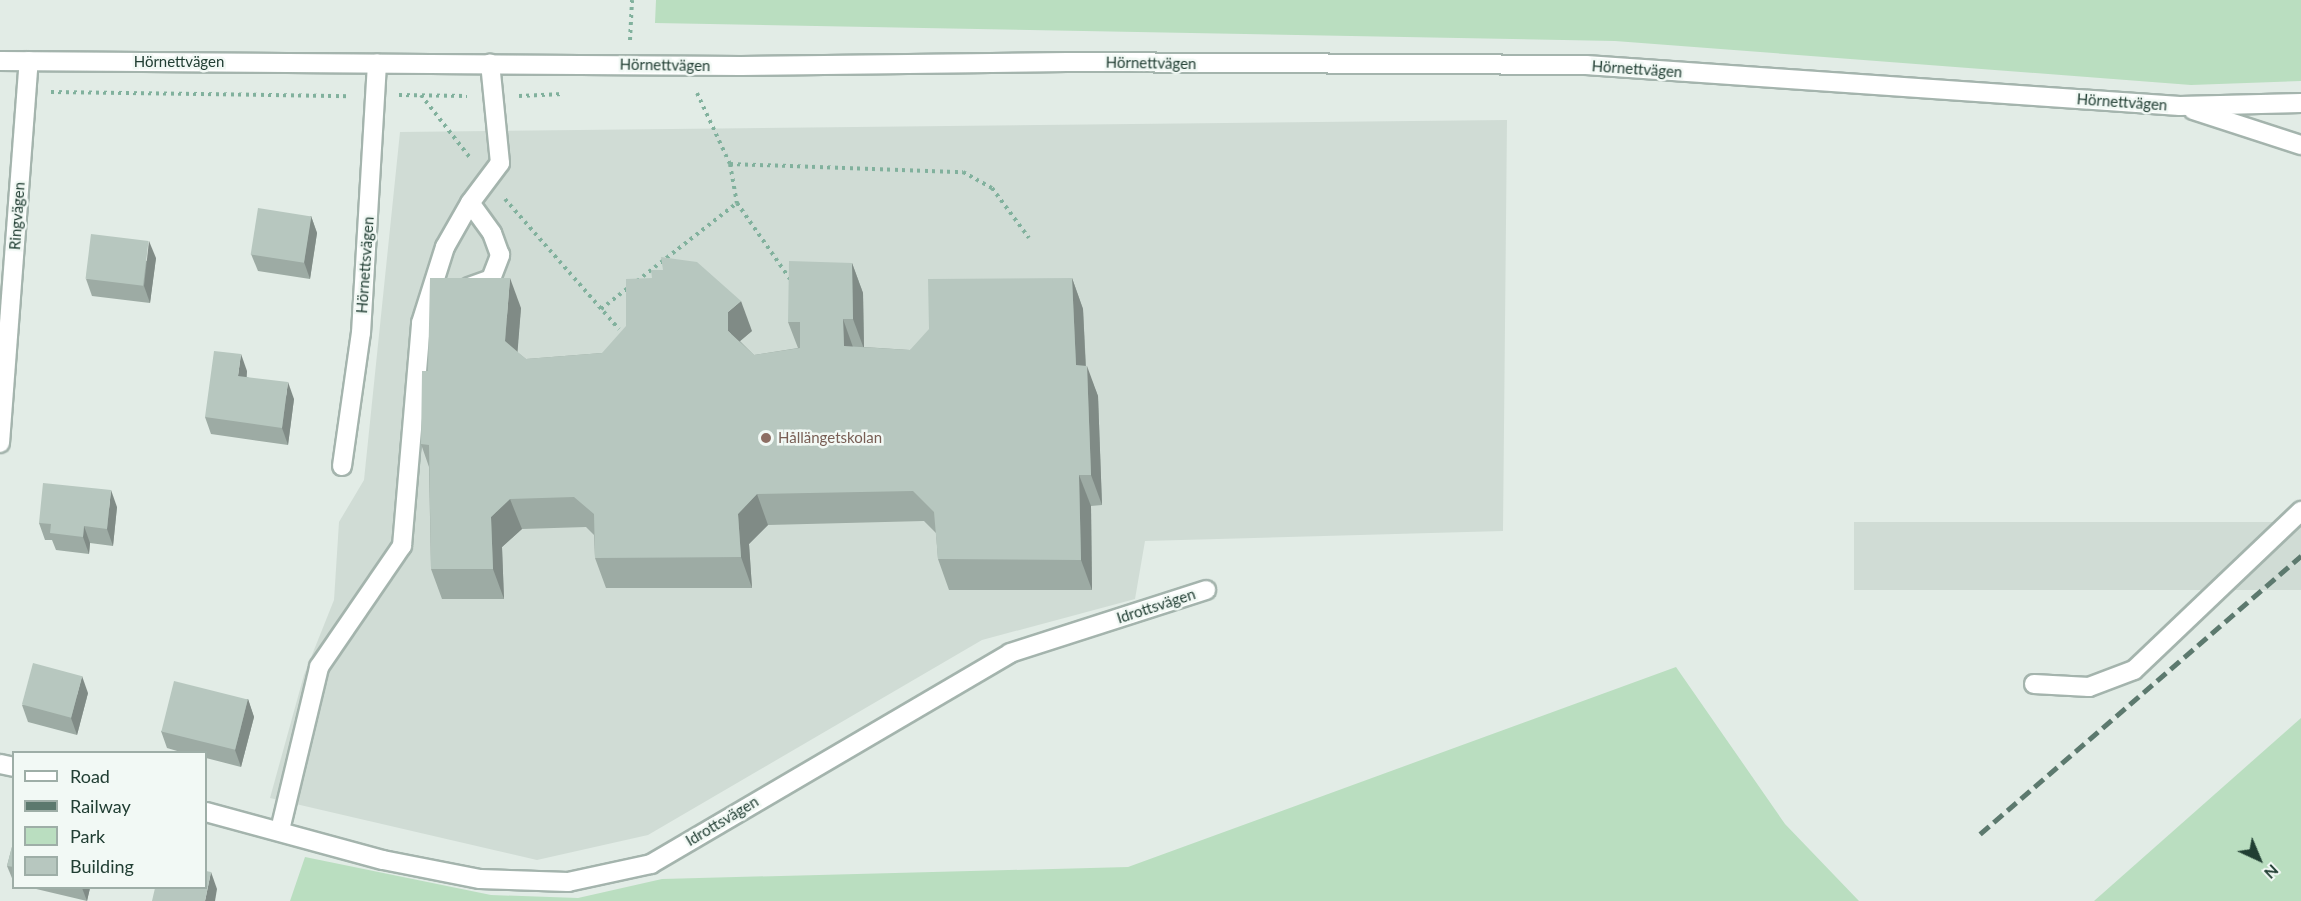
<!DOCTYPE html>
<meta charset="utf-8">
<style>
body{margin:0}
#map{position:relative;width:2301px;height:901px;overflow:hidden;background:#e2ece6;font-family:Lato,sans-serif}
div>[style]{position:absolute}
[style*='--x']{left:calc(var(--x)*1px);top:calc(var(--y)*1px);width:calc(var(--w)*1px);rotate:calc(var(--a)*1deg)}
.built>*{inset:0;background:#d0dcd5;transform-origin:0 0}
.green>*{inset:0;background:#badec0}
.path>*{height:4px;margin-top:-2px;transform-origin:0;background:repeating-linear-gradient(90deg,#81b19d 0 3px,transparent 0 7.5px)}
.roads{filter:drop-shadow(2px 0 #a4b4ad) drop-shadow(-2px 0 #a4b4ad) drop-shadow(0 2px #a4b4ad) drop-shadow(0 -2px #a4b4ad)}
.service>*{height:18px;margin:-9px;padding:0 9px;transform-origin:9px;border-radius:9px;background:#fff}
.minor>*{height:18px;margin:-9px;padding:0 9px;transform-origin:9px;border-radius:9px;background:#fff}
.tertiary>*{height:18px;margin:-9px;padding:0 9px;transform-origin:9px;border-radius:9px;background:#fff}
.rail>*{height:4.5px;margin-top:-2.25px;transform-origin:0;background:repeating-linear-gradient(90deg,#5c796e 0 12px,transparent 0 18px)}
.wall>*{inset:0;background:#9daba4}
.shaded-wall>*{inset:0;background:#808b86}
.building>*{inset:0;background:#b7c7bf;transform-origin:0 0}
.dots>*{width:16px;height:16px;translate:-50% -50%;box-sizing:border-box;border:3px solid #f2f9f5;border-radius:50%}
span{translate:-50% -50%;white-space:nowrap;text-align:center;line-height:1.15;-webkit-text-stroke:5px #f2f9f5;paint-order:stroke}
.street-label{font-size:15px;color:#213e33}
.education-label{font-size:15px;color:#785e54}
.left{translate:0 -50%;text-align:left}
.legend{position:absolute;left:12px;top:751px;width:195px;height:138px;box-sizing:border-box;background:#f2f9f5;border:2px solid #9eaea7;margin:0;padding:8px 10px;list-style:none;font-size:18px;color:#213e33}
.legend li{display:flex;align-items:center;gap:12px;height:30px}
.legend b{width:30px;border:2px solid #9eaea7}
.north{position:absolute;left:2229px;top:829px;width:60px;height:60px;-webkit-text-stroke:4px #f2f9f5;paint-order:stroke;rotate:136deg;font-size:16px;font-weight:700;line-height:24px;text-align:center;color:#213e33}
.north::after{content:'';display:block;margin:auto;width:21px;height:27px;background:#213e33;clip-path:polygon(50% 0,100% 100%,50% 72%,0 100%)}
</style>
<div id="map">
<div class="built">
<i style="clip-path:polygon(1507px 120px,1503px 531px,1145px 541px,1135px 599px,982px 640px,648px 835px,537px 860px,270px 798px,304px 675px,334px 600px,339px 522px,364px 480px,400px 132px)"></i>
<i style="left:2301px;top:522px;width:68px;height:447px;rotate:90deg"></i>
</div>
<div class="green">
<i style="clip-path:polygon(656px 0,2301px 0,2301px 81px,2191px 85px,1615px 41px,655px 23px)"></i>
<i style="clip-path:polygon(1676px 667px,1785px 824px,1859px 901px,290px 901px,305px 857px,491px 895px,578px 898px,662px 879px,1128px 867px)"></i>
<i style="clip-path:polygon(2301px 718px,2301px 901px,2094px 901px)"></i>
</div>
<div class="path">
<i style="--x:630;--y:40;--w:40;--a:-87.1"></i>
<i style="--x:51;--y:92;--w:299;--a:0.8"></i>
<i style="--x:697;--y:93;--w:78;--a:65.1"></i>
<i style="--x:730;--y:164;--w:233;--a:2"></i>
<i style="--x:963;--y:172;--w:33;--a:29"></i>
<i style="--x:992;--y:188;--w:62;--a:53.5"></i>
<i style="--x:399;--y:95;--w:68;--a:0.8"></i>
<i style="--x:421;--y:95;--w:81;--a:52"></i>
<i style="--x:519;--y:96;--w:44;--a:-2.6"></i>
<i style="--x:730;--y:164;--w:40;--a:80"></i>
<i style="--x:737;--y:203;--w:93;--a:55.1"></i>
<i style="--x:505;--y:199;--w:173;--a:48.8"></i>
<i style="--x:637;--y:281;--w:127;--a:-38"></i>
<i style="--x:601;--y:309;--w:36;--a:-38"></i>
</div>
<div class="roads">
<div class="service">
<i style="--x:469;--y:287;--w:23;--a:-20"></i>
<i style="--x:491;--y:279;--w:26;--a:-69"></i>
<i style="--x:500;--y:255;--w:23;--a:-110"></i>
<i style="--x:492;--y:233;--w:37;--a:-126"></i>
<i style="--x:280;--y:830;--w:168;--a:-76.5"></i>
<i style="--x:319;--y:667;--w:147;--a:-55.6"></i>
<i style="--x:402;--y:546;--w:224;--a:-85.1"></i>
<i style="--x:421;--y:323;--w:80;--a:-72.5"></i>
<i style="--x:445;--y:247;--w:51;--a:-60.4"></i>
<i style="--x:470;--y:203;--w:50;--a:-53.1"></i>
<i style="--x:500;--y:163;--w:100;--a:-95.7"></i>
</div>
<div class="minor">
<i style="--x:1067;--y:62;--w:519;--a:0.33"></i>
<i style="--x:1586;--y:65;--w:595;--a:3.95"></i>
<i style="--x:2180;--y:106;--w:121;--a:-1.4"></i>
<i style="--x:2193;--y:110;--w:114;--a:18"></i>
<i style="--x:0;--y:443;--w:383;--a:-85.7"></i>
<i style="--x:342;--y:466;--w:134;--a:-81.9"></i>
<i style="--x:361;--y:333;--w:270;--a:-86.6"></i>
<i style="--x:2034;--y:684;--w:55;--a:3.1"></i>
<i style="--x:2089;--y:687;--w:48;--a:-20.7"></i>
<i style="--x:2134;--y:670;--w:231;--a:-43.6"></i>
<i style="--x:0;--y:764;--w:14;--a:12"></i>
<i style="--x:206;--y:812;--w:183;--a:15.2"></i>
<i style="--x:383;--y:860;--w:99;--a:11.1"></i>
<i style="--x:480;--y:879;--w:88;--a:2"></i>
<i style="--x:568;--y:882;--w:85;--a:-12.2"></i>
<i style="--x:651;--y:864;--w:416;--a:-30.4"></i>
<i style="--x:1010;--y:653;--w:206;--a:-17.8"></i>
</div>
<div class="tertiary">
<i style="--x:0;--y:61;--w:741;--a:0.39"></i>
<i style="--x:741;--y:66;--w:326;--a:-0.7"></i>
</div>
</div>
<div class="rail">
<i style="--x:1980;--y:834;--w:425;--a:-40.9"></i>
</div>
<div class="wall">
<i style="clip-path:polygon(311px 216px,317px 233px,310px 279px,258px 271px,251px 254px)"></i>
<i style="clip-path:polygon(156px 258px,150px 303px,92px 296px,86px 279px)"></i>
<i style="clip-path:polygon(852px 263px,863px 293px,864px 347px,910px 350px,1072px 278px,1083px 309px,1086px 366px,1098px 396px,1102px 505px,1091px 506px,1092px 590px,949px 590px,938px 559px,936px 533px,924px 521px,768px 525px,749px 544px,752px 588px,606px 588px,595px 558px,594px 535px,586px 527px,522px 529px,502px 547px,504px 599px,442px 599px,431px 569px,429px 467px,421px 444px,428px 371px,521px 308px,517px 352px,526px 359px,602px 353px,752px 331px,740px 341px,754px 355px,798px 348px,788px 322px)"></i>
<i style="clip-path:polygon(247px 371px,247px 377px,294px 399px,288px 445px,211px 434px,205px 417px)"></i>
<i style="clip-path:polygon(117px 507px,113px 546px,90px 543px,89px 554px,56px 550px,52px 540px,45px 540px,39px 523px)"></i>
<i style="clip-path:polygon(88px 693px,77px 735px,28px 722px,22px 705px)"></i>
<i style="clip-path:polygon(248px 699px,254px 717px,241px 767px,206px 758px,206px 753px,184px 753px,167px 748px,161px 731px)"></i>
<i style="clip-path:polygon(14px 839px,14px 883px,7px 866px)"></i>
<i style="clip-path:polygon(32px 888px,90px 888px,87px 901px)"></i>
</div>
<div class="shaded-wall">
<i style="clip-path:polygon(311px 216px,317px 233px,310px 279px,304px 262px)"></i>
<i style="clip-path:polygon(149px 241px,156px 258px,150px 303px,144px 286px)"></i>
<i style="clip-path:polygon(852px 263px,863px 293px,864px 349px,853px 319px)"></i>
<i style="clip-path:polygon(510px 278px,521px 308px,516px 371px,505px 341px)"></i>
<i style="clip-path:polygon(1072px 278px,1083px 309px,1087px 396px,1076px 365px)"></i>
<i style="clip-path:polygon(741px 301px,752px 331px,739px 342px,728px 331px,728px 312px)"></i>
<i style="clip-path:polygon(843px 319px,854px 350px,844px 346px)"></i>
<i style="clip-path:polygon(241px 354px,247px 371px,244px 393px,238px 376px)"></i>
<i style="clip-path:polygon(1087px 366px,1098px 396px,1102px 505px,1091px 475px)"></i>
<i style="clip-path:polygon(288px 382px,294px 399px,288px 445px,282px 428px)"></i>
<i style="clip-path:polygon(1079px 475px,1091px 506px,1092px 590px,1081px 560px)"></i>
<i style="clip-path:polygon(111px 490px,117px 507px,113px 546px,107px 529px)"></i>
<i style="clip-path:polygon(757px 494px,768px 525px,749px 544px,752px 588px,741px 557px,738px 514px)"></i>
<i style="clip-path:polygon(510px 499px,522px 529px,502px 547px,504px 599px,493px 569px,491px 517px)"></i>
<i style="clip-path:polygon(84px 526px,90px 543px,89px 554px,83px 537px)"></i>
<i style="clip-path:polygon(82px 676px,88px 693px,77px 735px,71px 718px)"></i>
<i style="clip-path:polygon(248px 699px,254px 717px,241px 767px,235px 750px)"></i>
<i style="clip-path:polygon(211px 872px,217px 889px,215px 901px,205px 901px)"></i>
<i style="clip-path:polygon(82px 888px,90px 888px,87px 901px)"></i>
</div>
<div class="building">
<i style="left:258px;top:208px;width:54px;height:47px;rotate:9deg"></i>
<i style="left:91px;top:234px;width:58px;height:45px;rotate:7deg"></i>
<i style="clip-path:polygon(661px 257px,697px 262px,741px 301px,728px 312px,728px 331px,754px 355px,800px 348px,800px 322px,788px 322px,789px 261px,852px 263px,853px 319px,843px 319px,844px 346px,910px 350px,929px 329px,928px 279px,1072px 278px,1076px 365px,1087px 366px,1091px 475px,1079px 475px,1081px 560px,938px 559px,934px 512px,913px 491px,757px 494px,738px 514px,741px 557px,595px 558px,594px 514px,574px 497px,510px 499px,491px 517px,493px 569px,431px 569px,429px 445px,421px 444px,422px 371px,428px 371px,430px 278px,510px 278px,505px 341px,526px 359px,602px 353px,626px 326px,626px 279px,652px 278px,651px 270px,663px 270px)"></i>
<i style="clip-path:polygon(214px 351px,241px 354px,238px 376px,288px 382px,282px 428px,205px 417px)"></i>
<i style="clip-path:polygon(43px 483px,111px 490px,107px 529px,84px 526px,83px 537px,50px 533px,51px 524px,39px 523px)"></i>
<i style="left:33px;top:663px;width:51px;height:43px;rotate:15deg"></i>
<i style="left:174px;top:681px;width:76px;height:52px;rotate:14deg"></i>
<i style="clip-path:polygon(14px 839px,14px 867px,7px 866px)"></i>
<i style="clip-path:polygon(206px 871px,211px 872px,205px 901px,152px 901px,155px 888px,206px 888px)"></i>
</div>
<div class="dots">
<i style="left:766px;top:438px;background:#8d6e63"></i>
</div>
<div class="street-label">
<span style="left:179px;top:62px">Hörnettvägen</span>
<span style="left:1151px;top:63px;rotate:1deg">Hörnettvägen</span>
<span style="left:665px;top:65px;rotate:1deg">Hörnettvägen</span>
<span style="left:1637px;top:69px;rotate:4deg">Hörnettvägen</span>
<span style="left:2122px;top:102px;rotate:4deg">Hörnettvägen</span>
<span style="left:17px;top:216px;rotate:-86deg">Ringvägen</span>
<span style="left:365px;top:265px;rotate:-86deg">Hörnettsvägen</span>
<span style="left:1156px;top:606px;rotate:-18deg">Idrottsvägen</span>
<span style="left:722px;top:821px;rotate:-31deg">Idrottsvägen</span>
</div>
<div class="education-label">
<span class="left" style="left:778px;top:438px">Hållängetskolan</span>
</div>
<ul class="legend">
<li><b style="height:8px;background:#fff"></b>Road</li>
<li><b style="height:8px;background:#5c796e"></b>Railway</li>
<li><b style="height:16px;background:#badec0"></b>Park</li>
<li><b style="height:16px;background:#b7c7bf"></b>Building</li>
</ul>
<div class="north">N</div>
</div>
